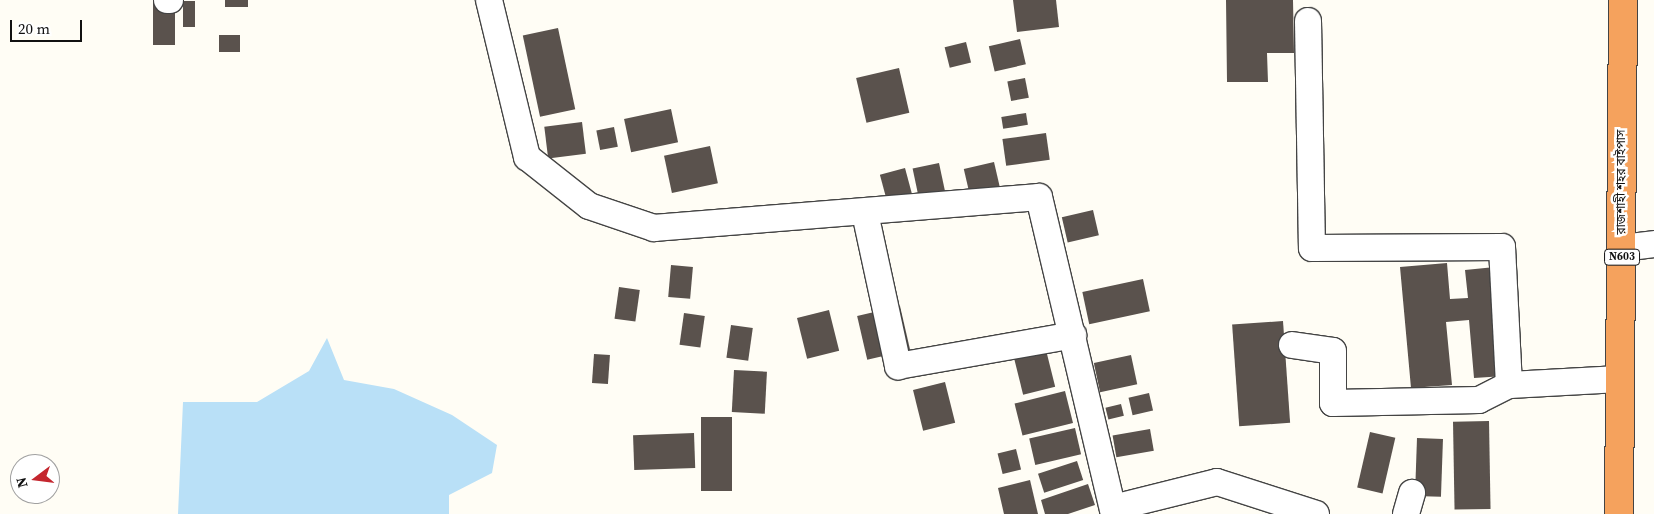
<!DOCTYPE html>
<meta charset="utf-8">
<style>
body{margin:0}
#map{position:relative;width:1654px;height:514px;overflow:hidden;background:#fffdf5;font-family:"Source Serif 4","Noto Sans Bengali",serif}
div>[style]{position:absolute}
[style*='--x']{left:calc(var(--x)*1px);top:calc(var(--y)*1px);width:calc(var(--w)*1px);rotate:calc(var(--a)*1deg)}
.water>*{inset:0;background:#b9e0f7}
.building>*{inset:0;background:#5a524d;transform-origin:0 0}
.roads{filter:drop-shadow(1px 0 #444) drop-shadow(-1px 0 #444) drop-shadow(0 1px #444) drop-shadow(0 -1px #444)}
.minor>*{height:26px;margin:-13px;padding:0 13px;transform-origin:13px;border-radius:13px;background:#fff}
.highway>*{height:28px;margin:-14px;padding:0 14px;transform-origin:14px;border-radius:14px;background:#f5a25d}
span{translate:-50% -50%;white-space:nowrap;text-align:center;line-height:1.15;-webkit-text-stroke:5px #fff;paint-order:stroke}
.shield-label span{padding:1px 4px;background:#fff;border:1px solid;border-radius:4px;-webkit-text-stroke-width:0}
.shield-label{font-size:11px;color:#111;font-weight:700}
.street-label{font-size:12px;color:#111}
.north{position:absolute;left:10px;top:454px;width:50px;height:50px;box-sizing:border-box;background:#fff;border:1px solid #a0a0a0;border-radius:50%;rotate:255deg;font-size:14px;font-weight:700;line-height:20px;text-align:center;color:#111}
.north::after{content:'';display:block;margin:auto;width:18px;height:22px;background:#c4262e;clip-path:polygon(50% 0,100% 100%,50% 72%,0 100%)}
.scale{position:absolute;left:10px;top:20px;width:72px;height:22px;box-sizing:border-box;border:2px solid #111;border-top:0;padding-left:6px;font-size:15px;line-height:18px;white-space:nowrap;color:#111;-webkit-text-stroke:4px #fff;paint-order:stroke}
</style>
<div id="map">
<div class="water">
<i style="clip-path:polygon(327px 338px,344px 380px,394px 389px,452px 415px,497px 445px,492px 473px,449px 495px,449px 514px,178px 514px,183px 402px,257px 402px,309px 371px)"></i>
</div>
<div class="building">
<i style="left:153px;top:0;width:22px;height:45px"></i>
<i style="left:225px;top:0;width:23px;height:7px"></i>
<i style="clip-path:polygon(1013px 0,1056px 0,1059px 27px,1017px 32px)"></i>
<i style="clip-path:polygon(1226px 0,1293px 0,1294px 53px,1267px 53px,1268px 82px,1227px 82px)"></i>
<i style="left:183px;top:1px;width:12px;height:26px"></i>
<i style="left:558px;top:28px;width:83px;height:36px;rotate:78deg"></i>
<i style="left:219px;top:35px;width:21px;height:17px"></i>
<i style="left:1020px;top:39px;width:26px;height:32px;rotate:77deg"></i>
<i style="left:966px;top:42px;width:21px;height:22px;rotate:76deg"></i>
<i style="left:899px;top:68px;width:46px;height:44px;rotate:77deg"></i>
<i style="left:1025px;top:78px;width:20px;height:18px;rotate:79deg"></i>
<i style="left:671px;top:109px;width:34px;height:48px;rotate:78deg"></i>
<i style="left:1026px;top:113px;width:12px;height:25px;rotate:81deg"></i>
<i style="left:582px;top:122px;width:32px;height:38px;rotate:83deg"></i>
<i style="left:614px;top:127px;width:20px;height:18px;rotate:79deg"></i>
<i style="left:1046px;top:133px;width:27px;height:44px;rotate:82deg"></i>
<i style="left:710px;top:146px;width:38px;height:47px;rotate:78deg"></i>
<i style="left:994px;top:162px;width:26px;height:31px;rotate:77deg"></i>
<i style="left:939px;top:163px;width:29px;height:27px;rotate:78deg"></i>
<i style="left:905px;top:168px;width:28px;height:26px;rotate:75deg"></i>
<i style="left:1093px;top:210px;width:26px;height:32px;rotate:77deg"></i>
<i style="clip-path:polygon(1447px 263px,1450px 299px,1468px 298px,1465px 270px,1495px 267px,1505px 376px,1474px 378px,1469px 320px,1446px 322px,1452px 385px,1411px 388px,1400px 267px)"></i>
<i style="left:671px;top:265px;width:22px;height:32px;rotate:5deg"></i>
<i style="left:1143px;top:279px;width:33px;height:62px;rotate:78deg"></i>
<i style="left:619px;top:287px;width:21px;height:32px;rotate:8deg"></i>
<i style="left:900px;top:306px;width:45px;height:44px;rotate:77deg"></i>
<i style="left:829px;top:310px;width:42px;height:33px;rotate:76deg"></i>
<i style="left:684px;top:313px;width:21px;height:32px;rotate:8deg"></i>
<i style="left:1283px;top:321px;width:102px;height:51px;rotate:86deg"></i>
<i style="left:731px;top:325px;width:22px;height:33px;rotate:8deg"></i>
<i style="left:1045px;top:346px;width:42px;height:33px;rotate:76deg"></i>
<i style="left:594px;top:354px;width:16px;height:29px;rotate:4deg"></i>
<i style="left:1131px;top:355px;width:30px;height:38px;rotate:78deg"></i>
<i style="left:734px;top:370px;width:33px;height:42px;rotate:3deg"></i>
<i style="left:945px;top:382px;width:42px;height:33px;rotate:76deg"></i>
<i style="left:1065px;top:391px;width:33px;height:52px;rotate:76deg"></i>
<i style="left:1149px;top:393px;width:18px;height:21px;rotate:77deg"></i>
<i style="left:1121px;top:404px;width:12px;height:16px;rotate:76deg"></i>
<i style="left:701px;top:417px;width:31px;height:74px"></i>
<i style="left:1489px;top:421px;width:88px;height:36px;rotate:89deg"></i>
<i style="left:1075px;top:428px;width:27px;height:47px;rotate:77deg"></i>
<i style="left:1150px;top:429px;width:22px;height:38px;rotate:80deg"></i>
<i style="left:1370px;top:432px;width:26px;height:57px;rotate:13deg"></i>
<i style="left:694px;top:433px;width:35px;height:61px;rotate:88deg"></i>
<i style="left:1417px;top:438px;width:26px;height:58px;rotate:2deg"></i>
<i style="left:1016px;top:449px;width:21px;height:19px;rotate:76deg"></i>
<i style="left:1077px;top:461px;width:20px;height:41px;rotate:72deg"></i>
<i style="clip-path:polygon(1030px 480px,1038px 514px,1004px 514px,998px 488px)"></i>
<i style="clip-path:polygon(1088px 484px,1095px 505px,1068px 514px,1045px 514px,1041px 500px)"></i>
</div>
<div class="roads">
<div class="minor">
<i style="--x:167;--y:0;--w:3;--a:0"></i>
<i style="--x:489;--y:0;--w:162;--a:76.4"></i>
<i style="--x:527;--y:157;--w:79;--a:38.3"></i>
<i style="--x:589;--y:206;--w:69;--a:18.7"></i>
<i style="--x:654;--y:228;--w:386;--a:-4.6"></i>
<i style="--x:1039;--y:197;--w:326;--a:76.7"></i>
<i style="--x:1308;--y:21;--w:227;--a:89"></i>
<i style="--x:1312;--y:248;--w:190;--a:-0.3"></i>
<i style="--x:1502;--y:247;--w:138;--a:87.1"></i>
<i style="--x:1509;--y:385;--w:111;--a:-3.1"></i>
<i style="--x:865;--y:213;--w:157;--a:77.8"></i>
<i style="--x:898;--y:366;--w:178;--a:-10"></i>
<i style="--x:1622;--y:248;--w:32;--a:-7"></i>
<i style="--x:1292;--y:345;--w:41;--a:8.3"></i>
<i style="--x:1333;--y:351;--w:52;--a:90"></i>
<i style="--x:1333;--y:403;--w:146;--a:-1.2"></i>
<i style="--x:1479;--y:400;--w:34;--a:-27"></i>
<i style="--x:1113;--y:508;--w:107;--a:-14"></i>
<i style="--x:1217;--y:482;--w:104;--a:17.9"></i>
<i style="--x:1406;--y:514;--w:22;--a:-74"></i>
</div>
<div class="highway">
<i style="--x:1619;--y:514;--w:514;--a:-89.55"></i>
</div>
</div>
<div class="shield-label">
<span style="left:1622px;top:257px">N603</span>
</div>
<div class="street-label">
<span style="left:1622px;top:182px;rotate:-90deg">রাজশাহী শহর বাইপাস</span>
</div>
<div class="north">N</div>
<div class="scale">20 m</div>
</div>
